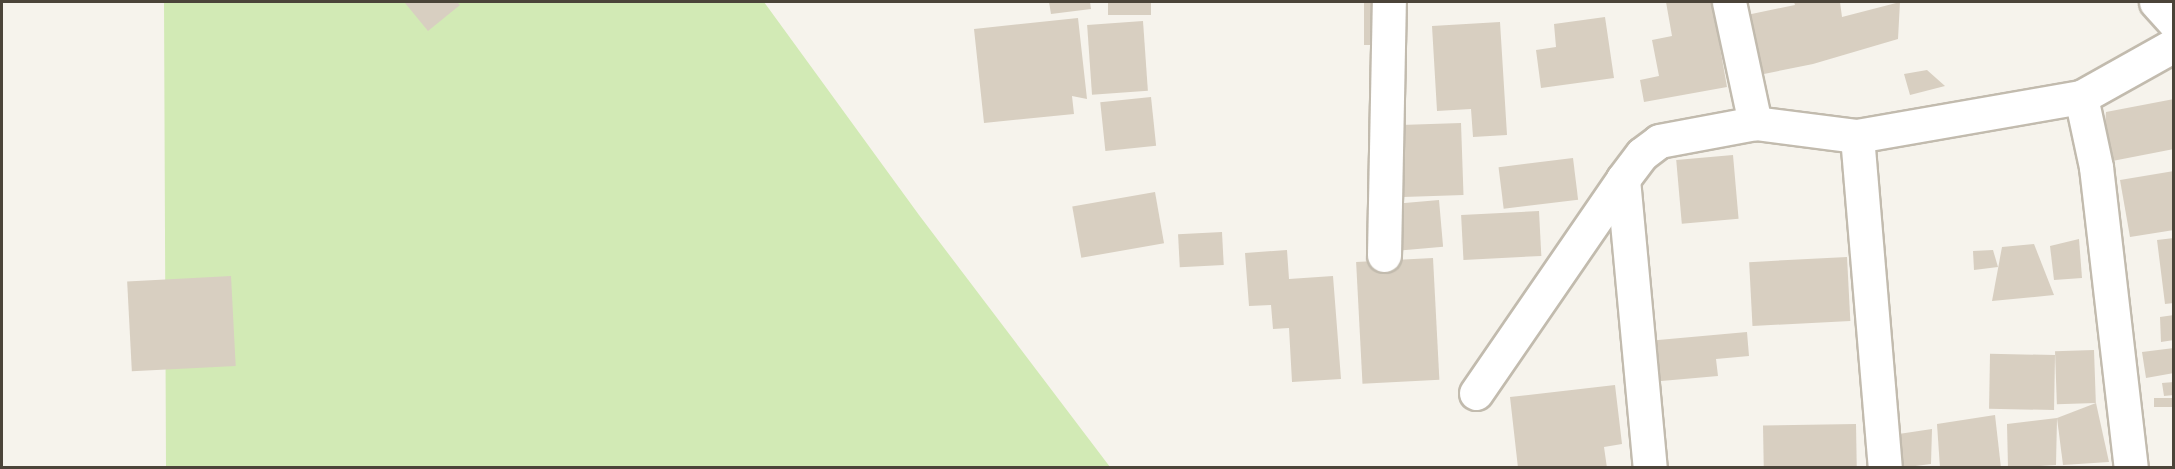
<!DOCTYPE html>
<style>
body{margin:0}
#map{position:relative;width:2175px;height:469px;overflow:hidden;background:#f6f3ec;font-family:Ubuntu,sans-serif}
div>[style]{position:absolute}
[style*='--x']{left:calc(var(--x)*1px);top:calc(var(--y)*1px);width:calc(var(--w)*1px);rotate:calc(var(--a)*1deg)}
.green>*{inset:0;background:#d2eab5}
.building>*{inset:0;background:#d8cfc1;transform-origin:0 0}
.roads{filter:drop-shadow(2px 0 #c2bbae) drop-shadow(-2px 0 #c2bbae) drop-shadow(0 2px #c2bbae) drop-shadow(0 -2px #c2bbae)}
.minor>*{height:33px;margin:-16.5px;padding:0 16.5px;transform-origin:16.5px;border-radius:16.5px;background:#fff}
span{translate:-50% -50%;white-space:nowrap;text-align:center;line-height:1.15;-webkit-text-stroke:6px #fff;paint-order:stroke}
.frame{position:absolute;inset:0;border:3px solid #4b4439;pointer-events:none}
</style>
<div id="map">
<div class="green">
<i style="clip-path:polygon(164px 2px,764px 2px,919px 215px,1110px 467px,166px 467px)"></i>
</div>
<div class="building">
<i style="clip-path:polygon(407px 2px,457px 2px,460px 5px,428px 31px,405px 3px)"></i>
<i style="clip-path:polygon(1049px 2px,1090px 2px,1091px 9px,1051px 14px)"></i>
<i style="left:1108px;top:2px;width:43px;height:13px"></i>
<i style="left:1364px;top:2px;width:23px;height:43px"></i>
<i style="clip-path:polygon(1666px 2px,1712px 2px,1727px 87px,1644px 102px,1640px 80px,1659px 76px,1652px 40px,1672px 36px)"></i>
<i style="clip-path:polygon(1794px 2px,1840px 2px,1842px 17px,1900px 2px,1898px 39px,1813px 64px,1754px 76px,1742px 16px,1795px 5px)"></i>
<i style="clip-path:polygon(1605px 17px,1614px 78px,1541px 88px,1536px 50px,1556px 47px,1554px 24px)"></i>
<i style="clip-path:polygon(1078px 18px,1087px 99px,1072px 96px,1074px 114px,984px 123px,974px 29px)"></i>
<i style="left:1143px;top:21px;width:70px;height:56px;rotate:86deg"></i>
<i style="clip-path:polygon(1500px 22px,1507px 135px,1473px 137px,1471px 109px,1437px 111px,1432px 26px)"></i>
<i style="clip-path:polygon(1927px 70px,1945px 86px,1910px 95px,1904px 74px)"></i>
<i style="left:1151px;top:97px;width:49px;height:51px;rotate:84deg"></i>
<i style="clip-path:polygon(2174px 99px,2174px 149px,2102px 163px,2106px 112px)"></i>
<i style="left:1461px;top:123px;width:72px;height:68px;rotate:88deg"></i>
<i style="left:1733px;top:155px;width:64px;height:57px;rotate:85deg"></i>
<i style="left:1573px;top:158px;width:42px;height:75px;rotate:83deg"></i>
<i style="clip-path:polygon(2174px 171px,2174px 230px,2130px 237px,2120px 180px)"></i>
<i style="left:1155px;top:192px;width:52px;height:84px;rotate:80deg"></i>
<i style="left:1439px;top:200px;width:47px;height:46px;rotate:85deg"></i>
<i style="left:1539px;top:211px;width:45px;height:78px;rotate:87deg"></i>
<i style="left:1222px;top:232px;width:33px;height:44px;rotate:87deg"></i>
<i style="clip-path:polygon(2174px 238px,2174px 303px,2165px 304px,2157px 240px)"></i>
<i style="clip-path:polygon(2079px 239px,2082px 278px,2054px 280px,2050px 246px)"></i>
<i style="clip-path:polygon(2034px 244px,2054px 295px,1992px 301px,2002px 247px)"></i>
<i style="clip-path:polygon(1287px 250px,1289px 279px,1333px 276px,1341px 379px,1292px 382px,1289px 328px,1273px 329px,1271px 305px,1249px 306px,1245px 253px)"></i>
<i style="clip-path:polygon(1993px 250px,1998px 267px,1974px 270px,1973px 251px)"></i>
<i style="left:1847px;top:257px;width:64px;height:98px;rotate:87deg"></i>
<i style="left:1433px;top:258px;width:122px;height:77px;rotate:87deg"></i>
<i style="left:231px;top:276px;width:90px;height:104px;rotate:87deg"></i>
<i style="clip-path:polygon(2174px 315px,2174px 340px,2161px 342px,2160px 317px)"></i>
<i style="clip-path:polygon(1747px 332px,1749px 356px,1716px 359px,1718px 376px,1650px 382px,1647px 341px)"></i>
<i style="clip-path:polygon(2174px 348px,2174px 373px,2146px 378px,2142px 352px)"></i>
<i style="left:2094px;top:350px;width:53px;height:39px;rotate:88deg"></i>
<i style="left:2055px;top:355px;width:55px;height:65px;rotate:91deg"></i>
<i style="clip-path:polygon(2174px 382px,2174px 395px,2164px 396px,2162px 383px)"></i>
<i style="clip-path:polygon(1615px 385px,1622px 444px,1604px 447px,1607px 468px,1518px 468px,1510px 397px)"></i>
<i style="left:2174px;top:398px;width:9px;height:20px;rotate:90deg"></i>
<i style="clip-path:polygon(2096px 403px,2109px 462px,2063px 465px,2057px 418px)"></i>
<i style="clip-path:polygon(1995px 415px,2001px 468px,1940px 468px,1937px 424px)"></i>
<i style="clip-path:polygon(2057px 418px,2056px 465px,2008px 468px,2007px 424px)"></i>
<i style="left:1856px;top:424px;width:44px;height:93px;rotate:89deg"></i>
<i style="clip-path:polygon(1932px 429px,1931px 464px,1900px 468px,1892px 435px)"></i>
</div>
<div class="roads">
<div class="minor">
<i style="--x:1729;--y:2;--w:124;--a:77.9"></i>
<i style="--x:2156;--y:2;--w:27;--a:48"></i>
<i style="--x:2081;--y:97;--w:72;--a:77.9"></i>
<i style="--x:2096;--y:167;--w:303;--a:83.4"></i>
<i style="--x:1857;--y:136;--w:333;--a:85.2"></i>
<i style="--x:1623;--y:179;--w:290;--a:84.7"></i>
<i style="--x:1384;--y:255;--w:253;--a:-88.9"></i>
<i style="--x:1476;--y:393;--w:260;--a:-55.5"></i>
<i style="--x:1623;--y:179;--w:31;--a:-53"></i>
<i style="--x:1642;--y:154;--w:21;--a:-37"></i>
<i style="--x:1659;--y:141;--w:98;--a:-10.6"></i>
<i style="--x:1755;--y:123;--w:103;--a:7.3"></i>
<i style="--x:1857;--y:136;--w:227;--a:-9.9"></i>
<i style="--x:2081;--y:97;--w:107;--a:-29.2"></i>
</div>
</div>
<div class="frame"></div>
</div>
